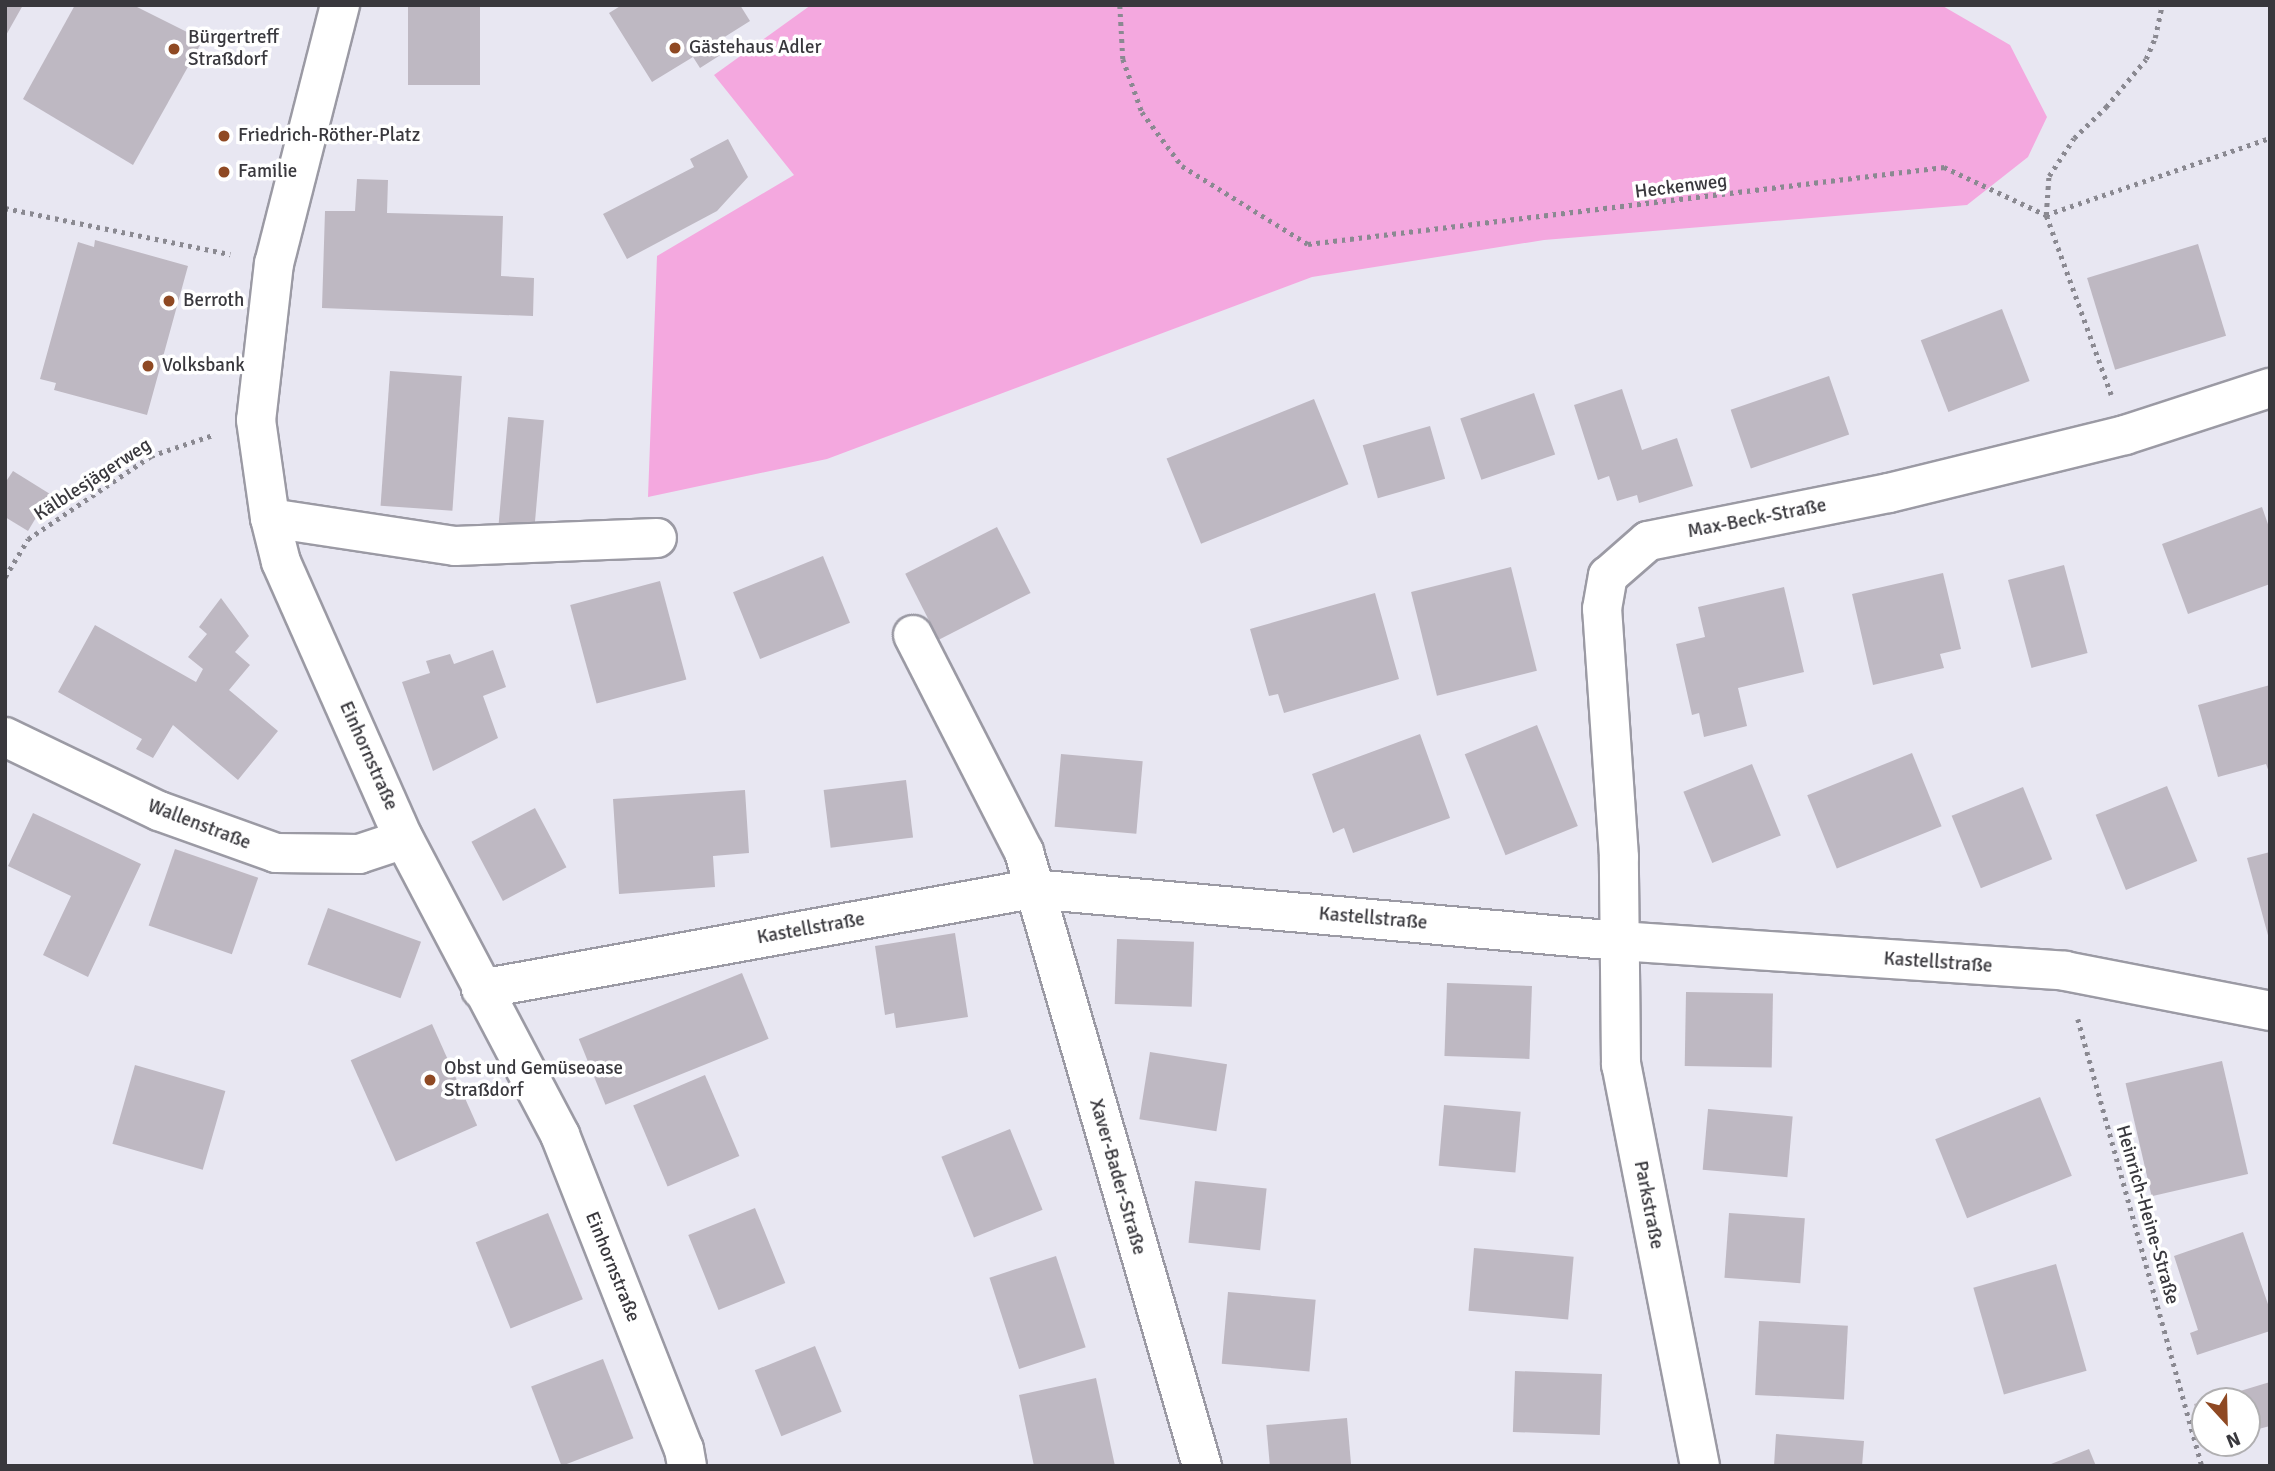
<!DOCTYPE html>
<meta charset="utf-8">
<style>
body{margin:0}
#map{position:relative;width:2275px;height:1471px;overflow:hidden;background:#e8e7f2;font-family:Signika,sans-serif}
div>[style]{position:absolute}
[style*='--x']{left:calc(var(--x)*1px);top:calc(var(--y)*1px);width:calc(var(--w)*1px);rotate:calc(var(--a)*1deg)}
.green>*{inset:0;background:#f4a8df}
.building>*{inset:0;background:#beb8c2;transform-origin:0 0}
.path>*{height:4.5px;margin-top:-2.25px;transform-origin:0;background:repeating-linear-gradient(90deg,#8a8991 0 3.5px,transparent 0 8.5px)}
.roads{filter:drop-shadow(2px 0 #9b9aa4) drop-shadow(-2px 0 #9b9aa4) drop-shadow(0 2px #9b9aa4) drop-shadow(0 -2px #9b9aa4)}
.minor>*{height:38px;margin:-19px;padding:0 19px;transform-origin:19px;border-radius:19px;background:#fff}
.major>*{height:38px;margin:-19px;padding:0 19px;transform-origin:19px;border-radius:19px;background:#fff}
.dots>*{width:19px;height:19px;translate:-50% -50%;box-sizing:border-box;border:4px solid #fff;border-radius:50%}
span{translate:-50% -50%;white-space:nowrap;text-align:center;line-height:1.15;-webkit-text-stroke:7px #fff;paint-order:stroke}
.poi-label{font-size:19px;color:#39383d}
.left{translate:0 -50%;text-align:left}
.street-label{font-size:19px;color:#39383d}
.frame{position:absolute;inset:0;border:7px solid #39383d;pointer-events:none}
.north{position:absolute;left:2191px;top:1387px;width:70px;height:70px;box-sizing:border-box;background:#fff;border:2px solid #b0afb1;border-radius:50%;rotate:158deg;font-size:19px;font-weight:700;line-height:28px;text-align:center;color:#39383d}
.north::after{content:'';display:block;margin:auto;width:24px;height:32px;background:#8f4923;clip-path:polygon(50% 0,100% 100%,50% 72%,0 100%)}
</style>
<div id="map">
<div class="green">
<i style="clip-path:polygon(811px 5px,1941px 5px,2010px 45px,2047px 117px,2028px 157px,1967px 205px,1544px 240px,1312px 277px,827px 459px,648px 497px,657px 256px,794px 175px,714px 75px)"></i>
</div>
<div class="building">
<i style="clip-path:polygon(5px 5px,23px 5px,5px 37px)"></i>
<i style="clip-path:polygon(75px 5px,133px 5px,203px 40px,133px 165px,23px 99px)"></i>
<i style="left:408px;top:5px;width:72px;height:80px"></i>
<i style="clip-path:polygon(622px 5px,740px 5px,750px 21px,715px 43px,722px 54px,700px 68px,693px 57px,652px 82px,609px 13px)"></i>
<i style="clip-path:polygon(728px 139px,748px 177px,717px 211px,627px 259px,603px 214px,694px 167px,690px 159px)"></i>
<i style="clip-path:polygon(357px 179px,388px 180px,387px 213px,503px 216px,501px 276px,534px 278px,533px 316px,322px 308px,325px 211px,355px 211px)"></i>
<i style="clip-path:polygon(95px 240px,188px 266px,147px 415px,54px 390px,56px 383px,40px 379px,78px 242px,94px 247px)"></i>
<i style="left:2198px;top:244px;width:96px;height:116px;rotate:73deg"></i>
<i style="left:2002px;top:309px;width:77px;height:87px;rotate:69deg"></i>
<i style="left:390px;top:371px;width:72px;height:135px;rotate:4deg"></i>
<i style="left:1829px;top:376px;width:62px;height:104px;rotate:71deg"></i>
<i style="clip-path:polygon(1622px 389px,1642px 450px,1677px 438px,1693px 486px,1639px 503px,1637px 495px,1617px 501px,1609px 476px,1598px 480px,1574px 405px)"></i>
<i style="left:1534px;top:393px;width:65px;height:78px;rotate:71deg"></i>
<i style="left:1314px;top:399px;width:92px;height:159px;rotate:68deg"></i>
<i style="left:508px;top:417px;width:36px;height:107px;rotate:5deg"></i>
<i style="left:1430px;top:426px;width:55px;height:70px;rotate:74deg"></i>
<i style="clip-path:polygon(13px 471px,50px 494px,28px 531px,5px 517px,5px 483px)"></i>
<i style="clip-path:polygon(2262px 507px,2270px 530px,2270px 584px,2188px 614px,2162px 544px)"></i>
<i style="left:997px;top:527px;width:74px;height:103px;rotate:63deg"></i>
<i style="left:823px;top:556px;width:72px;height:97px;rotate:68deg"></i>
<i style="left:2064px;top:565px;width:91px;height:58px;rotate:75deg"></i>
<i style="left:1511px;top:567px;width:107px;height:103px;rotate:76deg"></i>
<i style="clip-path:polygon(1943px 573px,1961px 649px,1940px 654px,1944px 668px,1873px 685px,1852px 594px)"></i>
<i style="left:660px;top:581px;width:102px;height:93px;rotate:75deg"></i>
<i style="clip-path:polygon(1784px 587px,1804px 672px,1738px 688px,1747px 726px,1704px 737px,1699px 713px,1692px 715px,1676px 644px,1705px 637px,1698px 607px)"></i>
<i style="clip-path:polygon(1375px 593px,1399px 679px,1284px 713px,1278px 694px,1269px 696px,1250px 629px)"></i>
<i style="clip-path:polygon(221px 598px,249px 636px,235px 652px,250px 665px,229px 690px,278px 731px,238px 780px,173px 725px,153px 758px,136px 749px,142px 739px,58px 692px,95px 625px,196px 682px,203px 669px,188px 657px,207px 634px,199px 627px)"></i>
<i style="clip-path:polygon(493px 650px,506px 687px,483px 696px,498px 738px,433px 771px,402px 682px,430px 673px,426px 661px,450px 654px,454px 664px)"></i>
<i style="clip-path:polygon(2270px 685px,2270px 775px,2266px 764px,2218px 777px,2198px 705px)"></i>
<i style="left:1537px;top:725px;width:109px;height:78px;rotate:68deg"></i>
<i style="clip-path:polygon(1420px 734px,1450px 818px,1353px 853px,1344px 828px,1333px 833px,1312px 774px)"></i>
<i style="left:1912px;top:753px;width:79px;height:113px;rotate:68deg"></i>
<i style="left:1061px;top:754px;width:82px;height:73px;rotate:5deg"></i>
<i style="left:1752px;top:764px;width:77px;height:74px;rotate:68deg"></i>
<i style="left:906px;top:780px;width:58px;height:83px;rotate:83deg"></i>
<i style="left:2167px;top:786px;width:81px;height:77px;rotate:68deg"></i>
<i style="left:2023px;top:787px;width:78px;height:77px;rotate:68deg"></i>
<i style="clip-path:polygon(745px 790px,749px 853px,713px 856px,715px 887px,619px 894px,613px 799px)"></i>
<i style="left:535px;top:808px;width:67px;height:72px;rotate:62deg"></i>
<i style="clip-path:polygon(33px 813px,141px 864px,88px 977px,43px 955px,71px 896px,8px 866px)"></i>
<i style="left:175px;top:849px;width:88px;height:81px;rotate:19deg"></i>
<i style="clip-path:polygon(2270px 852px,2270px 938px,2269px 939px,2247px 858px)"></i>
<i style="left:328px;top:908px;width:99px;height:60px;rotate:20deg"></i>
<i style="clip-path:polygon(955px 933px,968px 1017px,896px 1028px,894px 1013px,885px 1015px,875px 946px)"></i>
<i style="left:1117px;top:939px;width:77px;height:65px;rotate:2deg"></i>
<i style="left:742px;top:973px;width:71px;height:176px;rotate:68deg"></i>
<i style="left:1447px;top:983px;width:85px;height:73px;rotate:2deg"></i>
<i style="left:1686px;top:992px;width:87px;height:74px;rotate:1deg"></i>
<i style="left:432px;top:1024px;width:111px;height:89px;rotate:66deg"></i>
<i style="left:1150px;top:1052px;width:78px;height:68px;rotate:9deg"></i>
<i style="left:2222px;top:1061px;width:116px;height:99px;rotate:77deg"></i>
<i style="left:135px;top:1065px;width:94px;height:82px;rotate:16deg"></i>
<i style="left:705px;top:1075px;width:88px;height:78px;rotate:67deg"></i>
<i style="left:2040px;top:1097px;width:85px;height:113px;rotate:68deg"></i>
<i style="left:1444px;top:1105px;width:77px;height:61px;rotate:5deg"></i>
<i style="left:1708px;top:1109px;width:85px;height:61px;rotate:5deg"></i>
<i style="left:1010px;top:1129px;width:87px;height:74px;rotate:68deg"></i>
<i style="left:1195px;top:1181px;width:72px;height:62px;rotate:6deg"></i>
<i style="left:755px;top:1208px;width:81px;height:72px;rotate:68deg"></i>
<i style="left:548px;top:1213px;width:93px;height:78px;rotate:68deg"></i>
<i style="left:1729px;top:1213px;width:76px;height:65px;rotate:4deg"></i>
<i style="clip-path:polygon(2243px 1232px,2270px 1310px,2270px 1331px,2197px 1355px,2190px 1333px,2198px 1330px,2174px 1256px)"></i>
<i style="left:1474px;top:1248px;width:100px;height:63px;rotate:5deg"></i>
<i style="left:1056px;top:1256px;width:96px;height:70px;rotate:72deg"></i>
<i style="left:2056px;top:1264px;width:111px;height:86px;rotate:74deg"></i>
<i style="left:1228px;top:1292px;width:88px;height:72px;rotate:5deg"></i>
<i style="left:1759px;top:1321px;width:89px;height:74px;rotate:3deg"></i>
<i style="left:815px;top:1346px;width:71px;height:65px;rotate:68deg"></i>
<i style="left:603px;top:1359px;width:85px;height:77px;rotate:69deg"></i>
<i style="left:1515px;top:1371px;width:87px;height:61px;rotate:2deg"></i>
<i style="clip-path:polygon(1096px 1378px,1115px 1466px,1034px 1466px,1019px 1395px)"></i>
<i style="clip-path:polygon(2270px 1382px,2270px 1426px,2247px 1432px,2247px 1401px,2207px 1401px)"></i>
<i style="clip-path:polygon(2205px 1401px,2205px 1435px,2204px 1435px,2194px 1404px)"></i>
<i style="left:1347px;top:1418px;width:48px;height:81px;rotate:85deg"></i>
<i style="clip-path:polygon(1776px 1434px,1864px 1441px,1862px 1466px,1774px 1466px)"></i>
<i style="clip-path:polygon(2089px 1449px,2096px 1466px,2046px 1466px)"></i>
</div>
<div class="path">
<i style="--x:1120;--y:5;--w:54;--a:86.8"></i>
<i style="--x:1123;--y:59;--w:56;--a:70.3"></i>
<i style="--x:1142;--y:112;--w:67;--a:53.5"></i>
<i style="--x:1182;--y:166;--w:148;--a:31.8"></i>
<i style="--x:1308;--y:244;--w:641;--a:-6.9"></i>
<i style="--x:1944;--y:167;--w:113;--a:25.2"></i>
<i style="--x:2046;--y:215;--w:237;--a:-19"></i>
<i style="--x:5;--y:208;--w:230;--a:11.6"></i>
<i style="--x:2111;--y:395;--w:191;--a:-109.9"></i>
<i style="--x:2046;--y:215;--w:39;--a:-86"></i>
<i style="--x:2049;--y:176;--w:45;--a:-56.7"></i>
<i style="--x:2074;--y:138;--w:45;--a:-44.1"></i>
<i style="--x:2106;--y:107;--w:62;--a:-50.2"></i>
<i style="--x:2146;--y:59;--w:23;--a:-67"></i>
<i style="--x:2155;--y:38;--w:34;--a:-78"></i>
<i style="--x:5;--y:577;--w:44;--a:-58.8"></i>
<i style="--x:28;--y:539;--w:148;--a:-34"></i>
<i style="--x:151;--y:456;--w:65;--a:-18.7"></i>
<i style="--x:2078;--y:1019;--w:464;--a:74.5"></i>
</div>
<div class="roads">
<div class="minor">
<i style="--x:270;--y:518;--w:187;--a:8.6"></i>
<i style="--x:455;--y:546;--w:202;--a:-2.3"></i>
<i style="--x:913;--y:635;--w:244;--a:62.9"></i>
<i style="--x:1024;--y:852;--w:639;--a:73.83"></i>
<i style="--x:5;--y:737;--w:171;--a:25.7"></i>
<i style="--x:159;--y:811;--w:124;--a:19.7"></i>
<i style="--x:276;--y:853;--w:83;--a:0.7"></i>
<i style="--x:359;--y:854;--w:47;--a:-18.4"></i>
<i style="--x:481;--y:989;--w:560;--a:-10.29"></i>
<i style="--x:1032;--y:889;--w:589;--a:5.06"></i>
<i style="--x:1619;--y:941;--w:447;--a:3.8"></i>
<i style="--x:2065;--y:971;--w:209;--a:11"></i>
<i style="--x:1700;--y:1466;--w:409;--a:-101.1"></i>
<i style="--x:1621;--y:1065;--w:208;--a:-90.6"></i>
<i style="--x:1619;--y:857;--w:249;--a:-93.9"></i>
<i style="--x:1602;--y:609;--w:34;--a:-80"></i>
<i style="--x:1608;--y:576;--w:53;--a:-41.2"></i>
<i style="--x:1648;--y:541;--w:246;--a:-11.3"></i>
<i style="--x:1889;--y:493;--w:243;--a:-13.8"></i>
<i style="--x:2125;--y:435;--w:152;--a:-18"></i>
</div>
<div class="major">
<i style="--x:340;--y:5;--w:266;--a:104.3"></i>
<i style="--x:274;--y:263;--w:158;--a:96.5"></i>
<i style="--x:256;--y:420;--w:99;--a:81.9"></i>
<i style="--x:270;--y:518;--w:45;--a:76"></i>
<i style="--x:281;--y:562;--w:303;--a:66.1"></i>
<i style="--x:404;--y:839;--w:335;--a:62.2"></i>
<i style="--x:560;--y:1135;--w:338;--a:68.5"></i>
<i style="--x:684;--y:1449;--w:17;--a:80"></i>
</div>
</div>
<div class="dots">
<i style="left:675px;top:48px;background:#8f4923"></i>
<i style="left:174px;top:49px;background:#8f4923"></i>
<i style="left:224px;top:136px;background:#8f4923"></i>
<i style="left:224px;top:172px;background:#8f4923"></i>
<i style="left:169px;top:301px;background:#8f4923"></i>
<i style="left:148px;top:366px;background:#8f4923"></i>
<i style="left:430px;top:1080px;background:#8f4923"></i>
</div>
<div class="poi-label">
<span class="left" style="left:188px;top:49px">Bürgertreff<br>Straßdorf</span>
<span class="left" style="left:689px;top:48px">Gästehaus Adler</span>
<span class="left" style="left:238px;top:136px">Friedrich-Röther-Platz</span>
<span class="left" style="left:238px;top:172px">Familie</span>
<span class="left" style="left:183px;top:301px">Berroth</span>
<span class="left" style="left:162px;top:366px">Volksbank</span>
<span class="left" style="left:444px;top:1080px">Obst und Gemüseoase<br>Straßdorf</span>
</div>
<div class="street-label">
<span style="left:1681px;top:187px;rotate:-7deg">Heckenweg</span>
<span style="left:93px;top:480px;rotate:-33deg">Kälblesjägerweg</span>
<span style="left:1757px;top:519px;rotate:-11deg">Max-Beck-Straße</span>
<span style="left:368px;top:756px;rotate:66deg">Einhornstraße</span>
<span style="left:199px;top:825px;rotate:21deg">Wallenstraße</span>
<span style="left:1373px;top:919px;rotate:5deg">Kastellstraße</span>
<span style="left:811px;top:929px;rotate:-10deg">Kastellstraße</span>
<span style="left:1938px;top:963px;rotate:4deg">Kastellstraße</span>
<span style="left:1117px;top:1177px;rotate:74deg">Xaver-Bader-Straße</span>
<span style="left:1648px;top:1205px;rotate:79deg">Parkstraße</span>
<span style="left:2147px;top:1215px;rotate:74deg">Heinrich-Heine-Straße</span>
<span style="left:612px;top:1267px;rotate:68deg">Einhornstraße</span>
</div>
<div class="frame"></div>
<div class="north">N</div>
</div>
